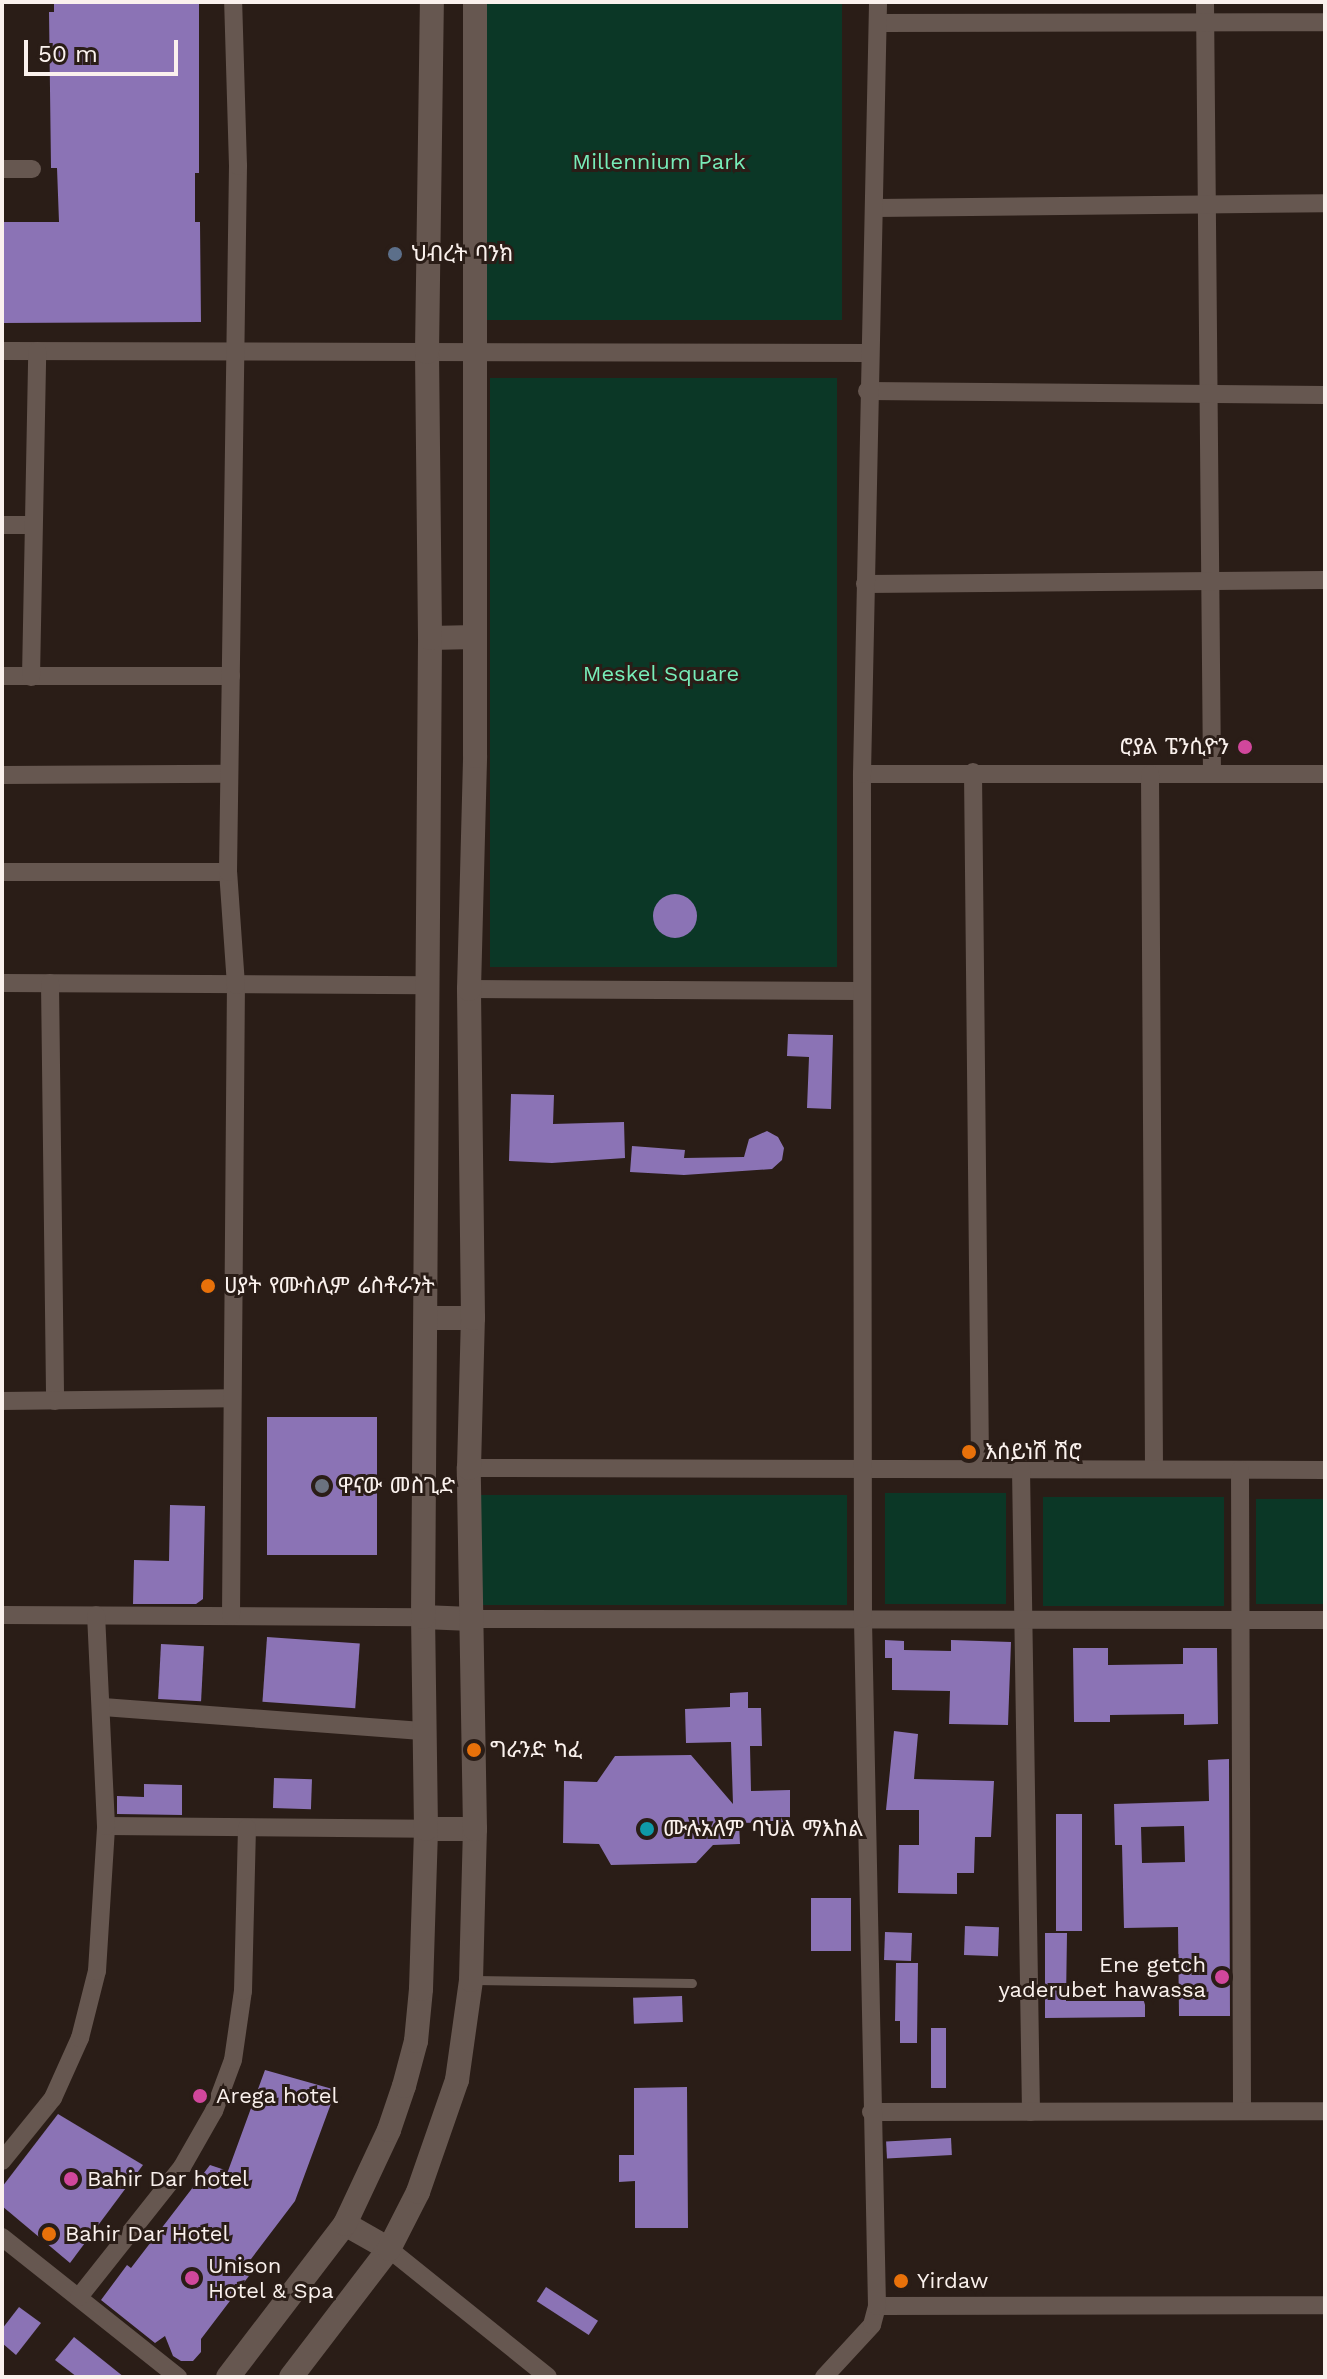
<!DOCTYPE html>
<meta charset="utf-8">
<style>
body{margin:0}
#map{position:relative;width:1327px;height:2379px;overflow:hidden;background:#2a1d17;font-family:"Work Sans","Noto Sans Ethiopic",sans-serif}
div>[style]{position:absolute}
[style*='--x']{left:calc(var(--x)*1px);top:calc(var(--y)*1px);width:calc(var(--w)*1px);rotate:calc(var(--a)*1deg)}
.green>*{inset:0;background:#0b3726;transform-origin:0 0}
.building>*{inset:0;background:#8b73b5;transform-origin:0 0}
.round{border-radius:50%}
.lane>*{height:9px;margin:-4.5px;padding:0 4.5px;transform-origin:4.5px;border-radius:4.5px;background:#665750}
.street>*{height:18px;margin:-9px;padding:0 9px;transform-origin:9px;border-radius:9px;background:#665750}
.secondary>*{height:24px;margin:-12px;padding:0 12px;transform-origin:12px;border-radius:12px;background:#665750}
.dots>*{width:22px;height:22px;translate:-50% -50%;box-sizing:border-box;border:4px solid #2a1d17;border-radius:50%}
span{translate:-50% -50%;white-space:nowrap;text-align:center;line-height:1.15;-webkit-text-stroke:6px #2a1d17;paint-order:stroke}
.park-label{font-size:22px;color:#77edb9}
.poi-label{font-size:22px;color:#faf1ed}
.left{translate:0 -50%;text-align:left}
.right{translate:-100% -50%;text-align:right}
.frame{position:absolute;inset:0;border:4px solid #faf1ed;pointer-events:none}
.scale{position:absolute;left:24px;top:40px;width:154px;height:36px;box-sizing:border-box;border:4px solid #faf1ed;border-top:0;padding-left:10px;font-size:24px;line-height:28px;white-space:nowrap;color:#faf1ed;-webkit-text-stroke:6px #2a1d17;paint-order:stroke}
</style>
<div id="map">
<div class="green">
<i style="left:478px;top:2px;width:364px;height:318px"></i>
<i style="left:490px;top:378px;width:347px;height:589px"></i>
<i style="left:885px;top:1493px;width:121px;height:111px"></i>
<i style="left:847px;top:1495px;width:110px;height:374px;rotate:90deg"></i>
<i style="left:1224px;top:1497px;width:109px;height:181px;rotate:90deg"></i>
<i style="left:1256px;top:1499px;width:69px;height:105px"></i>
</div>
<div class="building">
<i style="clip-path:polygon(54px 2px,199px 2px,199px 173px,195px 173px,195px 222px,200px 222px,201px 322px,2px 323px,2px 222px,59px 222px,57px 168px,51px 168px,49px 12px,54px 12px)"></i>
<i class="round" style="left:653px;top:894px;width:44px;height:44px"></i>
<i style="clip-path:polygon(788px 1034px,833px 1035px,831px 1109px,807px 1108px,809px 1057px,787px 1056px)"></i>
<i style="clip-path:polygon(511px 1094px,554px 1095px,553px 1124px,624px 1122px,625px 1158px,552px 1163px,509px 1161px)"></i>
<i style="clip-path:polygon(767px 1131px,778px 1137px,784px 1148px,782px 1160px,772px 1169px,684px 1175px,630px 1172px,632px 1146px,685px 1150px,684px 1158px,744px 1157px,749px 1139px)"></i>
<i style="left:267px;top:1417px;width:110px;height:138px"></i>
<i style="clip-path:polygon(170px 1505px,205px 1506px,203px 1599px,196px 1604px,133px 1604px,134px 1560px,169px 1561px)"></i>
<i style="left:267px;top:1637px;width:93px;height:65px;rotate:4deg"></i>
<i style="clip-path:polygon(885px 1640px,904px 1641px,904px 1650px,951px 1651px,951px 1640px,1011px 1642px,1008px 1725px,949px 1724px,950px 1691px,892px 1690px,892px 1658px,885px 1658px)"></i>
<i style="left:161px;top:1644px;width:43px;height:55px;rotate:3deg"></i>
<i style="clip-path:polygon(1073px 1648px,1108px 1648px,1108px 1665px,1183px 1664px,1183px 1648px,1217px 1648px,1218px 1724px,1184px 1725px,1184px 1714px,1110px 1715px,1110px 1722px,1074px 1722px)"></i>
<i style="clip-path:polygon(748px 1692px,748px 1708px,761px 1708px,762px 1746px,750px 1746px,751px 1791px,790px 1790px,790px 1822px,739px 1823px,740px 1844px,713px 1845px,696px 1863px,611px 1865px,599px 1844px,563px 1843px,564px 1781px,597px 1782px,615px 1756px,691px 1755px,733px 1804px,731px 1742px,686px 1743px,685px 1709px,730px 1707px,730px 1693px)"></i>
<i style="clip-path:polygon(894px 1731px,918px 1734px,914px 1779px,994px 1781px,991px 1837px,975px 1837px,974px 1873px,957px 1873px,957px 1894px,898px 1893px,899px 1845px,919px 1845px,919px 1810px,886px 1810px)"></i>
<i style="clip-path:polygon(evenodd,1229px 1759px,1230px 2016px,1179px 2016px,1178px 1927px,1124px 1928px,1122px 1845px,1115px 1845px,1114px 1804px,1209px 1801px,1208px 1760px,1229px 1759px,1184px 1826px,1185px 1862px,1142px 1863px,1141px 1827px,1184px 1826px)"></i>
<i style="left:274px;top:1778px;width:38px;height:30px;rotate:2deg"></i>
<i style="clip-path:polygon(144px 1784px,182px 1785px,182px 1815px,117px 1814px,117px 1796px,144px 1797px)"></i>
<i style="left:1056px;top:1814px;width:26px;height:117px"></i>
<i style="left:811px;top:1898px;width:40px;height:53px"></i>
<i style="left:965px;top:1926px;width:34px;height:29px;rotate:2deg"></i>
<i style="left:885px;top:1932px;width:27px;height:28px;rotate:2deg"></i>
<i style="clip-path:polygon(1045px 1933px,1067px 1933px,1066px 2001px,1145px 2001px,1145px 2017px,1045px 2018px)"></i>
<i style="clip-path:polygon(896px 1963px,918px 1963px,917px 2043px,900px 2043px,900px 2021px,895px 2021px)"></i>
<i style="left:682px;top:1996px;width:26px;height:49px;rotate:88deg"></i>
<i style="left:931px;top:2028px;width:15px;height:60px"></i>
<i style="clip-path:polygon(265px 2070px,336px 2090px,295px 2201px,248px 2263px,255px 2268px,201px 2339px,201px 2352px,193px 2361px,181px 2361px,173px 2356px,165px 2336px,155px 2343px,101px 2300px,127px 2265px,131px 2268px,210px 2165px,228px 2171px)"></i>
<i style="clip-path:polygon(687px 2087px,688px 2228px,635px 2228px,635px 2181px,619px 2182px,619px 2155px,634px 2155px,634px 2088px)"></i>
<i style="clip-path:polygon(58px 2114px,143px 2165px,70px 2263px,2px 2206px,2px 2187px)"></i>
<i style="left:951px;top:2138px;width:17px;height:65px;rotate:87deg"></i>
<i style="left:546px;top:2287px;width:62px;height:17px;rotate:33deg"></i>
<i style="clip-path:polygon(19px 2307px,41px 2323px,16px 2355px,2px 2343px,2px 2329px)"></i>
<i style="clip-path:polygon(74px 2337px,124px 2377px,77px 2377px,55px 2360px)"></i>
</div>
<div class="lane">
<i style="--x:474;--y:1980;--w:218;--a:0.8"></i>
</div>
<div class="street">
<i style="--x:1205;--y:2;--w:772;--a:89.48"></i>
<i style="--x:878;--y:23;--w:447;--a:-0.1"></i>
<i style="--x:2;--y:169;--w:30;--a:0"></i>
<i style="--x:876;--y:208;--w:449;--a:-0.6"></i>
<i style="--x:2;--y:351;--w:867;--a:0.13"></i>
<i style="--x:867;--y:391;--w:458;--a:0.5"></i>
<i style="--x:2;--y:525;--w:30;--a:0"></i>
<i style="--x:865;--y:584;--w:460;--a:-0.5"></i>
<i style="--x:2;--y:676;--w:229;--a:0"></i>
<i style="--x:31;--y:677;--w:326;--a:-88.9"></i>
<i style="--x:973;--y:772;--w:697;--a:89.42"></i>
<i style="--x:862;--y:774;--w:463;--a:0"></i>
<i style="--x:1150;--y:774;--w:695;--a:89.67"></i>
<i style="--x:2;--y:775;--w:227;--a:-0.3"></i>
<i style="--x:2;--y:872;--w:226;--a:0"></i>
<i style="--x:2;--y:983;--w:423;--a:0.3"></i>
<i style="--x:50;--y:983;--w:418;--a:89.3"></i>
<i style="--x:469;--y:989;--w:393;--a:0.3"></i>
<i style="--x:2;--y:1401;--w:230;--a:-0.7"></i>
<i style="--x:469;--y:1468;--w:856;--a:0.13"></i>
<i style="--x:1021;--y:1469;--w:643;--a:89.11"></i>
<i style="--x:1240;--y:1470;--w:641;--a:89.82"></i>
<i style="--x:2;--y:1615;--w:421;--a:0.3"></i>
<i style="--x:231;--y:1616;--w:631;--a:-89.55"></i>
<i style="--x:236;--y:985;--w:113;--a:-94"></i>
<i style="--x:228;--y:872;--w:706;--a:-89.19"></i>
<i style="--x:238;--y:166;--w:164;--a:-91.7"></i>
<i style="--x:471;--y:1619;--w:854;--a:0.07"></i>
<i style="--x:103;--y:1707;--w:323;--a:4.3"></i>
<i style="--x:106;--y:1826;--w:320;--a:0.5"></i>
<i style="--x:871;--y:2112;--w:454;--a:-0.1"></i>
<i style="--x:2;--y:2161;--w:81;--a:-51"></i>
<i style="--x:53;--y:2098;--w:66;--a:-65.8"></i>
<i style="--x:80;--y:2038;--w:69;--a:-75.8"></i>
<i style="--x:97;--y:1971;--w:145;--a:-86.4"></i>
<i style="--x:106;--y:1826;--w:211;--a:-92.7"></i>
<i style="--x:2;--y:2237;--w:225;--a:38.5"></i>
<i style="--x:389;--y:2249;--w:204;--a:38.8"></i>
<i style="--x:79;--y:2297;--w:166;--a:-51.6"></i>
<i style="--x:182;--y:2167;--w:64;--a:-60.3"></i>
<i style="--x:214;--y:2111;--w:54;--a:-69.6"></i>
<i style="--x:233;--y:2060;--w:70;--a:-81.8"></i>
<i style="--x:243;--y:1991;--w:163;--a:-88.6"></i>
<i style="--x:877;--y:2306;--w:448;--a:-0.1"></i>
<i style="--x:824;--y:2377;--w:71;--a:-47.3"></i>
<i style="--x:872;--y:2325;--w:20;--a:-75"></i>
<i style="--x:877;--y:2306;--w:687;--a:-91.17"></i>
<i style="--x:863;--y:1619;--w:845;--a:-90.07"></i>
<i style="--x:862;--y:774;--w:772;--a:-88.81"></i>
</div>
<div class="secondary">
<i style="--x:430;--y:638;--w:45;--a:-1.3"></i>
<i style="--x:426;--y:1318;--w:47;--a:0"></i>
<i style="--x:423;--y:1617;--w:48;--a:2.4"></i>
<i style="--x:426;--y:1829;--w:49;--a:0"></i>
<i style="--x:345;--y:2224;--w:51;--a:29.6"></i>
<i style="--x:228;--y:2377;--w:193;--a:-52.6"></i>
<i style="--x:345;--y:2224;--w:104;--a:-64.9"></i>
<i style="--x:389;--y:2130;--w:46;--a:-71.2"></i>
<i style="--x:404;--y:2086;--w:47;--a:-75.1"></i>
<i style="--x:416;--y:2041;--w:52;--a:-84.5"></i>
<i style="--x:421;--y:1989;--w:160;--a:-88.2"></i>
<i style="--x:426;--y:1829;--w:212;--a:-90.8"></i>
<i style="--x:423;--y:1617;--w:979;--a:-89.59"></i>
<i style="--x:430;--y:638;--w:286;--a:-90.6"></i>
<i style="--x:427;--y:352;--w:350;--a:-89.2"></i>
<i style="--x:291;--y:2377;--w:161;--a:-52.6"></i>
<i style="--x:389;--y:2249;--w:64;--a:-63"></i>
<i style="--x:418;--y:2192;--w:119;--a:-70.8"></i>
<i style="--x:457;--y:2080;--w:101;--a:-82"></i>
<i style="--x:471;--y:1980;--w:151;--a:-88.5"></i>
<i style="--x:475;--y:1829;--w:361;--a:-91"></i>
<i style="--x:469;--y:1468;--w:150;--a:-88.5"></i>
<i style="--x:473;--y:1318;--w:329;--a:-90.7"></i>
<i style="--x:469;--y:989;--w:233;--a:-88.5"></i>
<i style="--x:475;--y:756;--w:754;--a:-90"></i>
</div>
<div class="dots">
<i style="left:395px;top:254px;background:#5c6f8a"></i>
<i style="left:1245px;top:747px;background:#d1479c"></i>
<i style="left:208px;top:1286px;background:#e8710a"></i>
<i style="left:969px;top:1452px;background:#e8710a"></i>
<i style="left:322px;top:1486px;background:#6b7280"></i>
<i style="left:474px;top:1750px;background:#e8710a"></i>
<i style="left:647px;top:1829px;background:#0f9aa8"></i>
<i style="left:1222px;top:1977px;background:#d1479c"></i>
<i style="left:200px;top:2096px;background:#d1479c"></i>
<i style="left:71px;top:2179px;background:#d1479c"></i>
<i style="left:49px;top:2234px;background:#e8710a"></i>
<i style="left:192px;top:2278px;background:#d1479c"></i>
<i style="left:901px;top:2281px;background:#e8710a"></i>
</div>
<div class="park-label">
<span style="left:659px;top:162px">Millennium Park</span>
<span style="left:661px;top:674px">Meskel Square</span>
</div>
<div class="poi-label">
<span class="left" style="left:411px;top:254px">ህብረት ባንክ</span>
<span class="right" style="left:1229px;top:747px">ሮያል ፔንሲዮን</span>
<span class="left" style="left:224px;top:1286px">ሀያት የሙስሊም ሬስቶራንት</span>
<span class="left" style="left:985px;top:1452px">እሰይነሽ ሽሮ</span>
<span class="left" style="left:338px;top:1486px">ዋናው መስጊድ</span>
<span class="left" style="left:490px;top:1750px">ግራንድ ካፈ</span>
<span class="left" style="left:663px;top:1829px">ሙሉአለም ባህል ማእከል</span>
<span class="right" style="left:1206px;top:1977px">Ene getch<br>yaderubet hawassa</span>
<span class="left" style="left:216px;top:2096px">Arega hotel</span>
<span class="left" style="left:87px;top:2179px">Bahir Dar hotel</span>
<span class="left" style="left:65px;top:2234px">Bahir Dar Hotel</span>
<span class="left" style="left:208px;top:2278px">Unison<br>Hotel &amp; Spa</span>
<span class="left" style="left:917px;top:2281px">Yirdaw</span>
</div>
<div class="frame"></div>
<div class="scale">50 m</div>
</div>
